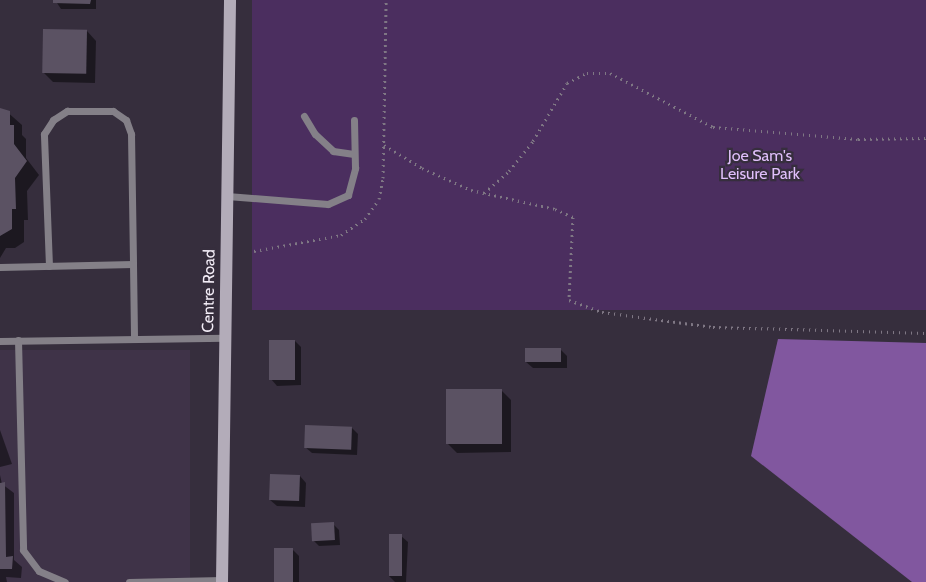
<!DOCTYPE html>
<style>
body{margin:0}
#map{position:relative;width:926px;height:582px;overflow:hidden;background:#362e3d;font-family:Cabin,sans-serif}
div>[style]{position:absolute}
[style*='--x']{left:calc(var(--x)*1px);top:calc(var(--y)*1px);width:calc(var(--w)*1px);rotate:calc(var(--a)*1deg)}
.built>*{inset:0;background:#3f3348;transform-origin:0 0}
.green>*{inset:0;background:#4b2e5f;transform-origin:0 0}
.forest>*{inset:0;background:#81579f}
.shadow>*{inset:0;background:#0007}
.building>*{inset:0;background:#5b5263;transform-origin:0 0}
.path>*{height:3px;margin-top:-1.5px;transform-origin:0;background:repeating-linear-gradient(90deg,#7f7784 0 1.5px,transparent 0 6px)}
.lane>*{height:7px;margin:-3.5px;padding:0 3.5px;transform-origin:3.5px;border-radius:3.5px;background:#848088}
.secondary>*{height:12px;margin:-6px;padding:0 6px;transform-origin:6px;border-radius:6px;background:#b3acb9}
span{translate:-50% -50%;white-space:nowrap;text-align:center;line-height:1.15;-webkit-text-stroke:4.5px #362e3d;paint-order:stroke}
.park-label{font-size:16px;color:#e0bffb}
.street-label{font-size:16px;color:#f3edf7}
</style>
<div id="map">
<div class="built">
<i style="left:0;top:350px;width:190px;height:232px"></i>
</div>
<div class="green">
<i style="left:252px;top:0;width:674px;height:310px"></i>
</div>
<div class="forest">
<i style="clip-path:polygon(778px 339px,926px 343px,926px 582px,912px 582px,751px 456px)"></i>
</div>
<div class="shadow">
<i style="clip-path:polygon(55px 0,96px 0,96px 9px,61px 9px)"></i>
<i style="clip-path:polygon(87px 31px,96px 41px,95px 83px,53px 82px,44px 73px)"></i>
<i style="clip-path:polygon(0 110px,5px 110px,22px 125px,22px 135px,26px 139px,26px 158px,39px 175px,27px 191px,28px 220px,24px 220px,24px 242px,15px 248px,6px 248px,0 258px)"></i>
<i style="clip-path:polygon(295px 341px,301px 347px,301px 385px,277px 386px,271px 379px)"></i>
<i style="clip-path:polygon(561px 350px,567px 356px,567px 368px,533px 368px,526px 362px)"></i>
<i style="clip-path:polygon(502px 391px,511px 400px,511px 452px,457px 453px,447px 443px)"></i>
<i style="clip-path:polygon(352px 428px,358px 434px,357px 455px,312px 453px,305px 447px)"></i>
<i style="clip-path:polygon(0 430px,12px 464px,0 467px)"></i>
<i style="clip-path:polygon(0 475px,2px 484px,14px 493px,14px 560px,22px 567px,21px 578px,6px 577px,7px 582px,0 582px)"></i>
<i style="clip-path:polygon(300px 476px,306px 483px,305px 507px,277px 506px,270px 500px)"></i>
<i style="clip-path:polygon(333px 524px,339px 530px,340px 545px,319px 546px,313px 540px)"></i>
<i style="clip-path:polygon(401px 536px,408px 542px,406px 582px,395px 582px,389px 576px)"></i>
<i style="clip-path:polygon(292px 549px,299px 556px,299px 582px,275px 582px)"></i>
</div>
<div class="building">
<i style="clip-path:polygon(53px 0,91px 0,90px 4px,53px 3px)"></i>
<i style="left:43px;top:29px;width:44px;height:44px;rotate:1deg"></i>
<i style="clip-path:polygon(0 108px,10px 111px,10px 125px,14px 125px,14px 144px,27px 161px,15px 178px,16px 209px,12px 209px,12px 229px,0 236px)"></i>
<i style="left:269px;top:340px;width:26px;height:40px"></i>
<i style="left:525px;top:348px;width:36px;height:14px"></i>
<i style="left:502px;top:389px;width:55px;height:56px;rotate:90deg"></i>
<i style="left:305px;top:425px;width:47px;height:23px;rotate:2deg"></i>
<i style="left:270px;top:474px;width:30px;height:26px;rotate:2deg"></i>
<i style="clip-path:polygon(5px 482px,6px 557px,13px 556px,12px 569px,0 569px,0 483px)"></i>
<i style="left:334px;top:522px;width:18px;height:23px;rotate:87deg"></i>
<i style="left:389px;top:534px;width:13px;height:42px"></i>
<i style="left:274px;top:548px;width:19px;height:34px"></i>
</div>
<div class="path">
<i style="--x:384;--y:145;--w:44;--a:31.2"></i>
<i style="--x:422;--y:168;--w:54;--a:24.2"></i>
<i style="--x:471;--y:190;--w:86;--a:12.7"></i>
<i style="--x:555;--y:209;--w:20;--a:24"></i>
<i style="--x:573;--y:217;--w:83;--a:92.8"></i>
<i style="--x:569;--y:300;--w:35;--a:20"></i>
<i style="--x:602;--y:312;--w:112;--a:7.7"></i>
<i style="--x:713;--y:327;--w:213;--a:1.6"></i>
<i style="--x:484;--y:193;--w:33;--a:-41"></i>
<i style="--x:509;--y:171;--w:38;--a:-51"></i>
<i style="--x:533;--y:141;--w:67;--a:-59.6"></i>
<i style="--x:567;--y:83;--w:22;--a:-27"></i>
<i style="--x:587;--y:73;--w:23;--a:0"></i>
<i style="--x:610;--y:73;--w:116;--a:27.7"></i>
<i style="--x:713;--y:127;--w:145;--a:4.7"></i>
<i style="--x:858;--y:139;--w:68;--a:-0.8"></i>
<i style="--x:254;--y:251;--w:88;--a:-10.4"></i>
<i style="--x:341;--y:235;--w:29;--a:-34"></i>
<i style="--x:365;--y:219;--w:24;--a:-55"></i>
<i style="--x:379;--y:199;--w:21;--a:-79"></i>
<i style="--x:383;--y:178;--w:178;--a:-89"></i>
</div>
<div class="lane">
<i style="--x:304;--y:116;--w:21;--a:59"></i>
<i style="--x:315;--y:134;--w:25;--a:43"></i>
<i style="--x:333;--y:151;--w:21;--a:8"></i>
<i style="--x:227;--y:196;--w:101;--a:4.5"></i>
<i style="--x:328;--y:204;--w:22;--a:-24"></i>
<i style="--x:348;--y:195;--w:28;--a:-75"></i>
<i style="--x:355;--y:168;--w:48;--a:-91.2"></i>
<i style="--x:49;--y:266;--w:132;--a:-92.2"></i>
<i style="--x:44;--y:134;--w:17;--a:-57"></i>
<i style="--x:53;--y:120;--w:17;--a:-33"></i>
<i style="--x:67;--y:111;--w:46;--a:0"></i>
<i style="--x:113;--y:111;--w:16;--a:35"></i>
<i style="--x:126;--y:120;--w:15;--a:70"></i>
<i style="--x:131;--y:134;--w:130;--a:89.1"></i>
<i style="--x:0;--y:267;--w:133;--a:-1.3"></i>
<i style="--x:133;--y:264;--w:74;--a:89.2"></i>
<i style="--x:18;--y:340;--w:210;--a:88.6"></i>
<i style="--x:23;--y:550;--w:26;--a:53"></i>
<i style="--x:39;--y:571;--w:28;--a:23"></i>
<i style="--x:0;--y:341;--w:225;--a:-0.8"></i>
<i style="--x:129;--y:582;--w:93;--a:-1.2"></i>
</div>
<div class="secondary">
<i style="--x:222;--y:582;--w:582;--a:-89.21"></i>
</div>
<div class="park-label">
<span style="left:760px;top:165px">Joe Sam's<br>Leisure Park</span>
</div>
<div class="street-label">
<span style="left:209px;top:291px;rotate:-89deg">Centre Road</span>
</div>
</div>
